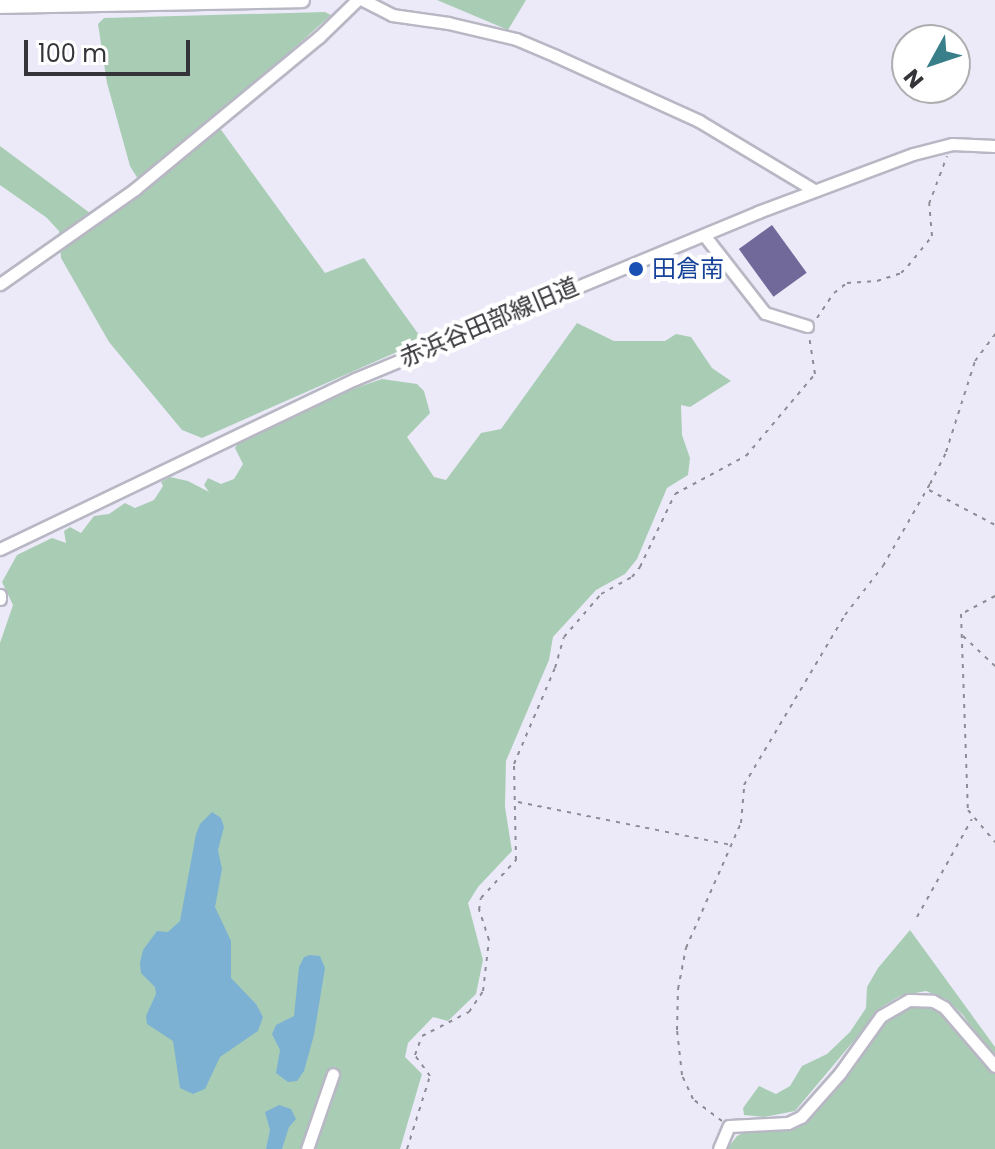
<!DOCTYPE html>
<meta charset="utf-8">
<style>
body{margin:0}
#map{position:relative;width:995px;height:1149px;overflow:hidden;background:#eceaf9;font-family:Poppins,"Noto Sans JP",sans-serif}
div>[style]{position:absolute}
[style*='--x']{left:calc(var(--x)*1px);top:calc(var(--y)*1px);width:calc(var(--w)*1px);rotate:calc(var(--a)*1deg)}
.green>*{inset:0;background:#a9cdb4}
.water>*{inset:0;background:#7cb1d4}
.building>*{inset:0;background:#71699a;transform-origin:0 0}
.path>*{height:2px;margin-top:-1px;transform-origin:0;background:repeating-linear-gradient(90deg,#8c8c95 0 4px,transparent 0 10px)}
.roads{filter:drop-shadow(2px 0 #b8b7c4) drop-shadow(-2px 0 #b8b7c4) drop-shadow(0 2px #b8b7c4) drop-shadow(0 -2px #b8b7c4)}
.minor>*{height:11px;margin:-5.5px;padding:0 5.5px;transform-origin:5.5px;border-radius:5.5px;background:#fff}
.major>*{height:14px;margin:-7px;padding:0 7px;transform-origin:7px;border-radius:7px;background:#fff}
.dots>*{width:22px;height:22px;translate:-50% -50%;box-sizing:border-box;border:4px solid #fff;border-radius:50%}
span{translate:-50% -50%;white-space:nowrap;text-align:center;line-height:1.15;-webkit-text-stroke:8px #fff;paint-order:stroke}
.transit-label{font-size:24px;color:#164399}
.left{translate:0 -50%;text-align:left}
.street-label{font-size:24px;color:#343439}
.north{position:absolute;left:891px;top:24px;width:80px;height:80px;box-sizing:border-box;background:#fff;border:2px solid #aeaeb0;border-radius:50%;rotate:230deg;font-size:22px;font-weight:700;line-height:32px;text-align:center;color:#343439}
.north::after{content:'';display:block;margin:auto;width:28px;height:36px;background:#397f8a;clip-path:polygon(50% 0,100% 100%,50% 72%,0 100%)}
.scale{position:absolute;left:24px;top:40px;width:166px;height:36px;box-sizing:border-box;border:4px solid #343439;border-top:0;padding-left:10px;font-size:24px;line-height:28px;white-space:nowrap;color:#343439;-webkit-text-stroke:6px #fff;paint-order:stroke}
</style>
<div id="map">
<div class="green">
<i style="clip-path:polygon(437px 0,526px 0,508px 30px)"></i>
<i style="clip-path:polygon(325px 12px,331px 15px,214px 120px,325px 273px,364px 258px,419px 335px,415px 344px,202px 438px,182px 430px,109px 342px,61px 258px,59px 231px,47px 218px,0 185px,0 146px,98px 219px,144px 189px,130px 166px,107px 83px,98px 24px,104px 18px)"></i>
<i style="clip-path:polygon(577px 323px,614px 341px,665px 341px,676px 334px,691px 337px,712px 368px,731px 381px,690px 407px,681px 405px,682px 435px,690px 458px,688px 475px,667px 488px,637px 559px,625px 574px,596px 590px,553px 637px,549px 660px,506px 761px,505px 807px,512px 851px,478px 887px,468px 903px,483px 960px,476px 994px,448px 1021px,433px 1017px,408px 1043px,405px 1057px,422px 1074px,400px 1149px,0 1149px,0 643px,13px 605px,2px 582px,17px 555px,52px 538px,66px 543px,64px 531px,70px 527px,81px 533px,94px 516px,109px 514px,125px 503px,135px 508px,154px 500px,163px 486px,161px 482px,170px 477px,188px 481px,209px 492px,204px 485px,208px 478px,221px 484px,234px 479px,243px 464px,235px 448px,239px 442px,338px 394px,382px 379px,417px 384px,424px 391px,430px 413px,407px 437px,434px 477px,446px 480px,481px 433px,501px 429px)"></i>
<i style="clip-path:polygon(910px 930px,995px 1047px,995px 1060px,963px 1015px,946px 999px,926px 991px,900px 996px,883px 1006px,795px 1111px,764px 1117px,744px 1115px,743px 1108px,759px 1086px,776px 1094px,790px 1086px,802px 1066px,827px 1054px,850px 1032px,866px 1008px,867px 987px,878px 968px)"></i>
<i style="clip-path:polygon(922px 1005px,945px 1014px,995px 1074px,995px 1149px,727px 1149px,737px 1136px,749px 1130px,794px 1129px,807px 1122px,884px 1022px,898px 1010px)"></i>
</div>
<div class="water">
<i style="clip-path:polygon(212px 812px,221px 818px,224px 827px,218px 850px,222px 869px,215px 907px,231px 941px,231px 978px,256px 1004px,263px 1017px,258px 1031px,220px 1057px,205px 1089px,193px 1094px,180px 1088px,173px 1041px,147px 1024px,146px 1016px,156px 994px,155px 987px,141px 973px,140px 963px,143px 950px,157px 931px,168px 932px,180px 921px,196px 834px,200px 824px)"></i>
<i style="clip-path:polygon(310px 955px,320px 956px,325px 968px,314px 1035px,304px 1071px,297px 1081px,288px 1082px,276px 1073px,280px 1050px,272px 1034px,276px 1025px,294px 1016px,299px 967px,304px 957px)"></i>
<i style="clip-path:polygon(279px 1105px,291px 1109px,296px 1119px,289px 1127px,282px 1149px,266px 1149px,270px 1130px,265px 1112px)"></i>
</div>
<div class="building">
<i style="left:772px;top:225px;width:59px;height:41px;rotate:54deg"></i>
</div>
<div class="path">
<i style="--x:817;--y:318;--w:30;--a:-56"></i>
<i style="--x:834;--y:293;--w:16;--a:-38"></i>
<i style="--x:847;--y:283;--w:30;--a:-4"></i>
<i style="--x:877;--y:281;--w:25;--a:-18"></i>
<i style="--x:901;--y:273;--w:10;--a:-45"></i>
<i style="--x:908;--y:266;--w:38;--a:-51"></i>
<i style="--x:932;--y:236;--w:32;--a:-95"></i>
<i style="--x:929;--y:204;--w:51;--a:-69.4"></i>
<i style="--x:929;--y:490;--w:75;--a:27.9"></i>
<i style="--x:995;--y:596;--w:38;--a:152"></i>
<i style="--x:961;--y:614;--w:196;--a:88"></i>
<i style="--x:968;--y:810;--w:42;--a:49.8"></i>
<i style="--x:963;--y:636;--w:44;--a:43.2"></i>
<i style="--x:518;--y:802;--w:217;--a:11.4"></i>
<i style="--x:917;--y:917;--w:112;--a:-60.7"></i>
<i style="--x:722;--y:1121;--w:36;--a:-143"></i>
<i style="--x:693;--y:1099;--w:26;--a:-115"></i>
<i style="--x:682;--y:1075;--w:45;--a:-96.3"></i>
<i style="--x:677;--y:1030;--w:41;--a:-88.6"></i>
<i style="--x:678;--y:989;--w:42;--a:-79"></i>
<i style="--x:686;--y:948;--w:137;--a:-66.3"></i>
<i style="--x:741;--y:823;--w:38;--a:-85"></i>
<i style="--x:744;--y:785;--w:198;--a:-59.3"></i>
<i style="--x:845;--y:615;--w:62;--a:-52.2"></i>
<i style="--x:883;--y:566;--w:95;--a:-60.2"></i>
<i style="--x:930;--y:484;--w:36;--a:-63"></i>
<i style="--x:946;--y:452;--w:96;--a:-72.3"></i>
<i style="--x:975;--y:361;--w:34;--a:-53"></i>
<i style="--x:407;--y:1149;--w:77;--a:-72.5"></i>
<i style="--x:430;--y:1076;--w:26;--a:-126"></i>
<i style="--x:415;--y:1055;--w:20;--a:-70"></i>
<i style="--x:422;--y:1036;--w:53;--a:-27.1"></i>
<i style="--x:469;--y:1012;--w:25;--a:-56"></i>
<i style="--x:483;--y:991;--w:51;--a:-83.3"></i>
<i style="--x:489;--y:940;--w:32;--a:-108"></i>
<i style="--x:479;--y:910;--w:12;--a:-81"></i>
<i style="--x:481;--y:898;--w:52;--a:-47.4"></i>
<i style="--x:516;--y:860;--w:96;--a:-91.2"></i>
<i style="--x:514;--y:764;--w:104;--a:-66.9"></i>
<i style="--x:555;--y:668;--w:32;--a:-74"></i>
<i style="--x:564;--y:637;--w:57;--a:-49.3"></i>
<i style="--x:601;--y:594;--w:35;--a:-29"></i>
<i style="--x:632;--y:577;--w:13;--a:-51"></i>
<i style="--x:640;--y:567;--w:81;--a:-64.4"></i>
<i style="--x:675;--y:494;--w:81;--a:-28.2"></i>
<i style="--x:746;--y:456;--w:107;--a:-49.9"></i>
<i style="--x:815;--y:374;--w:38;--a:-99"></i>
</div>
<div class="roads">
<div class="minor">
<i style="--x:363;--y:0;--w:33;--a:27"></i>
<i style="--x:392;--y:15;--w:57;--a:8.1"></i>
<i style="--x:448;--y:23;--w:70;--a:13.2"></i>
<i style="--x:516;--y:39;--w:43;--a:23"></i>
<i style="--x:556;--y:56;--w:157;--a:24.4"></i>
<i style="--x:699;--y:121;--w:134;--a:31"></i>
<i style="--x:704;--y:235;--w:99;--a:52"></i>
<i style="--x:765;--y:313;--w:44;--a:17.2"></i>
<i style="--x:0;--y:284;--w:165;--a:-35.1"></i>
<i style="--x:135;--y:189;--w:239;--a:-39.6"></i>
<i style="--x:319;--y:37;--w:53;--a:-44.2"></i>
<i style="--x:0;--y:549;--w:394;--a:-25.6"></i>
<i style="--x:355;--y:379;--w:436;--a:-22.5"></i>
<i style="--x:758;--y:212;--w:165;--a:-20.5"></i>
<i style="--x:913;--y:154;--w:40;--a:-14.4"></i>
<i style="--x:952;--y:144;--w:43;--a:2.7"></i>
<i style="--x:0;--y:595;--w:4;--a:90"></i>
<i style="--x:307;--y:1149;--w:79;--a:-70.9"></i>
<i style="--x:719;--y:1149;--w:25;--a:-67"></i>
<i style="--x:729;--y:1126;--w:59;--a:-2.9"></i>
<i style="--x:788;--y:1123;--w:14;--a:-25"></i>
<i style="--x:801;--y:1117;--w:59;--a:-48.4"></i>
<i style="--x:840;--y:1073;--w:70;--a:-54.3"></i>
<i style="--x:881;--y:1016;--w:32;--a:-30"></i>
<i style="--x:909;--y:1000;--w:24;--a:2"></i>
<i style="--x:933;--y:1001;--w:13;--a:29"></i>
<i style="--x:944;--y:1007;--w:78;--a:49.2"></i>
</div>
<div class="major">
<i style="--x:0;--y:6;--w:302;--a:-1.1"></i>
</div>
</div>
<div class="dots">
<i style="left:636px;top:269px;background:#1a4fb4"></i>
</div>
<div class="transit-label">
<span class="left" style="left:652px;top:269px">田倉南</span>
</div>
<div class="street-label">
<span style="left:489px;top:322px;rotate:-23deg">赤浜谷田部線旧道</span>
</div>
<div class="north">N</div>
<div class="scale">100 m</div>
</div>
